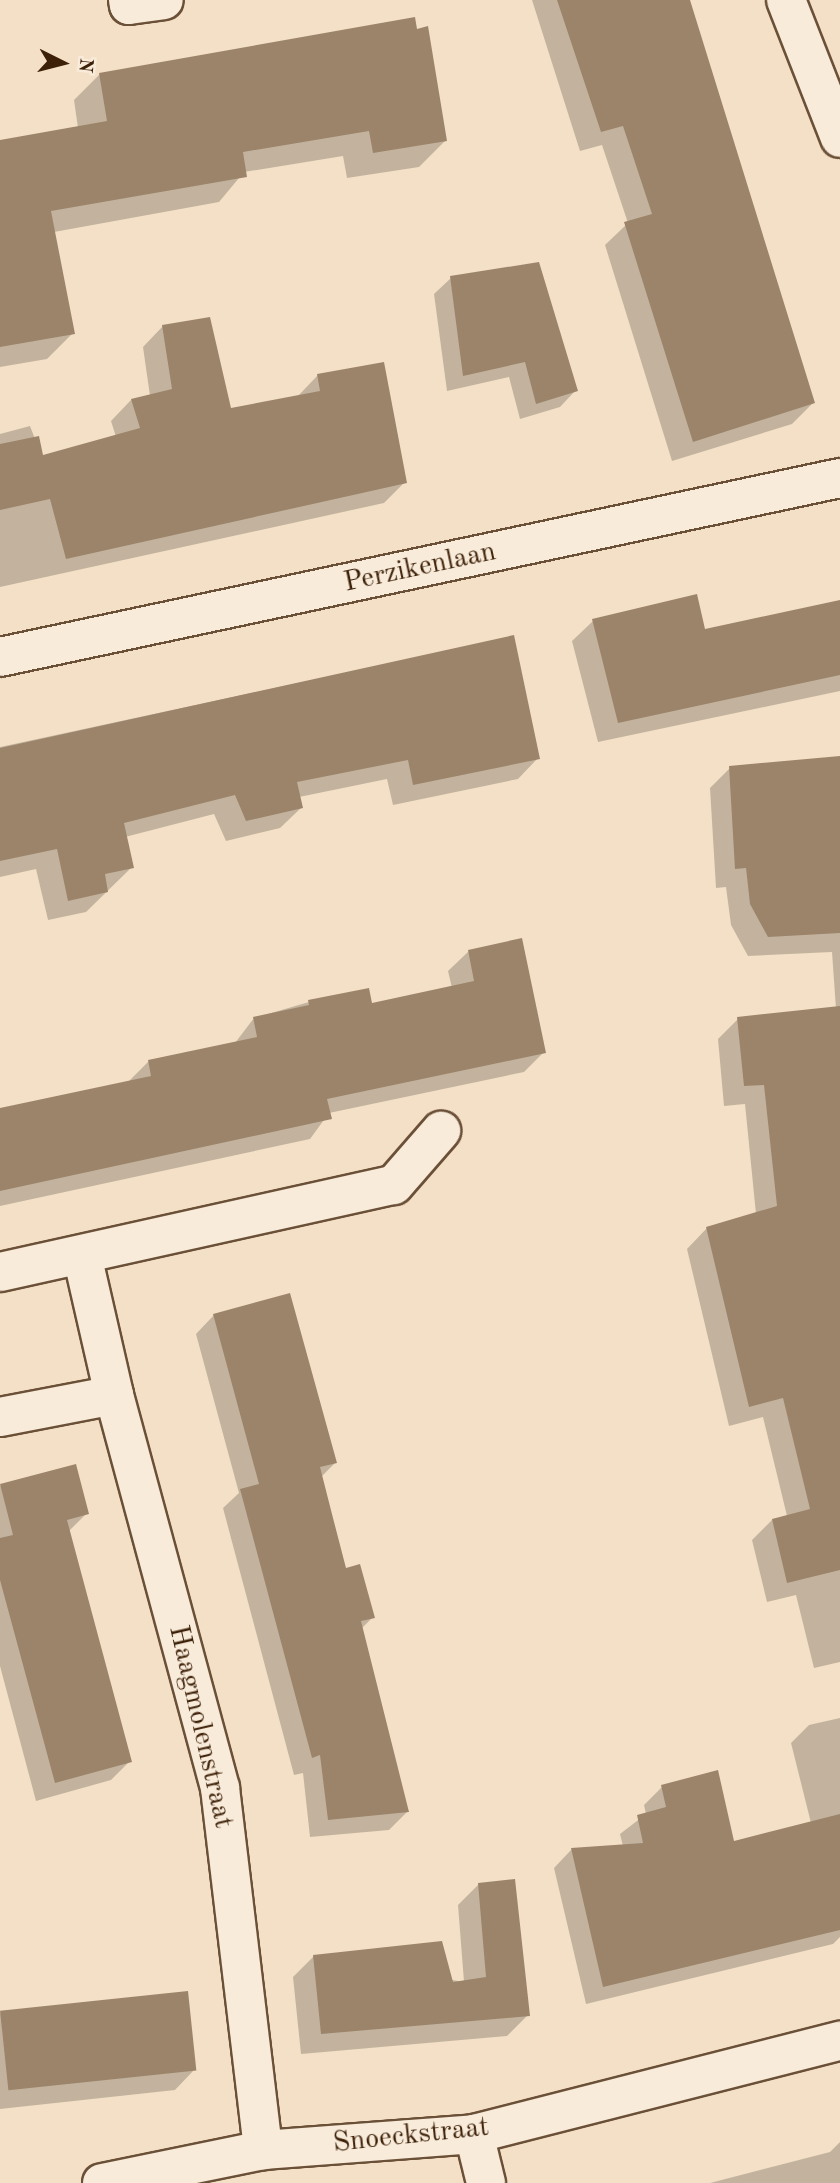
<!DOCTYPE html>
<style>
body{margin:0}
#map{position:relative;width:840px;height:2183px;overflow:hidden;background:#f4e0c6;font-family:"Old Standard TT",serif}
div>[style]{position:absolute}
[style*='--x']{left:calc(var(--x)*1px);top:calc(var(--y)*1px);width:calc(var(--w)*1px);rotate:calc(var(--a)*1deg)}
.shadow>*{inset:0;background:#0003}
.building>*{inset:0;background:#9c846b;transform-origin:0 0}
.roads{filter:drop-shadow(2px 0 #6b5038) drop-shadow(-2px 0 #6b5038) drop-shadow(0 2px #6b5038) drop-shadow(0 -2px #6b5038)}
.street>*{height:38px;margin:-19px;padding:0 19px;transform-origin:19px;border-radius:19px;background:#f8ebda}
span{translate:-50% -50%;white-space:nowrap;text-align:center;line-height:1.15;-webkit-text-stroke:5px #f8ebda;paint-order:stroke}
.street-label{font-size:28px;color:#3d2008}
.north{position:absolute;left:28px;top:28px;width:70px;height:70px;-webkit-text-stroke:5px #f8ebda;paint-order:stroke;rotate:96deg;font-size:19px;font-weight:700;line-height:28px;text-align:center;color:#3d2008}
.north::after{content:'';display:block;margin:auto;width:24px;height:32px;background:#3d2008;clip-path:polygon(50% 0,100% 100%,50% 72%,0 100%)}
</style>
<div id="map">
<div class="shadow">
<i style="clip-path:polygon(532px 0,688px 0,813px 403px,792px 424px,672px 461px,605px 245px,628px 223px,602px 145px,580px 151px)"></i>
<i style="clip-path:polygon(100px 74px,445px 141px,419px 167px,347px 178px,343px 156px,244px 172px,219px 202px,54px 232px,73px 333px,47px 359px,0 367px,0 142px,78px 128px,74px 100px)"></i>
<i style="clip-path:polygon(451px 278px,576px 390px,560px 407px,520px 419px,509px 377px,447px 391px,434px 294px)"></i>
<i style="clip-path:polygon(163px 326px,230px 410px,298px 396px,318px 375px,405px 482px,384px 503px,0 587px,0 434px,30px 426px,42px 457px,117px 440px,111px 421px,131px 400px,150px 396px,143px 347px)"></i>
<i style="clip-path:polygon(840px 602px,840px 691px,598px 742px,572px 641px,593px 621px,704px 631px)"></i>
<i style="clip-path:polygon(513px 637px,538px 758px,518px 779px,393px 805px,387px 779px,299px 797px,301px 808px,280px 828px,226px 841px,214px 814px,125px 837px,132px 867px,86px 912px,48px 920px,36px 869px,0 877px,0 747px)"></i>
<i style="clip-path:polygon(840px 758px,840px 1662px,814px 1668px,796px 1595px,767px 1602px,752px 1540px,772px 1520px,787px 1516px,763px 1417px,729px 1426px,687px 1249px,707px 1228px,756px 1214px,745px 1104px,724px 1106px,718px 1039px,738px 1019px,836px 1009px,832px 952px,748px 956px,731px 925px,726px 887px,716px 888px,710px 788px,730px 768px)"></i>
<i style="clip-path:polygon(469px 951px,544px 1052px,524px 1072px,329px 1113px,310px 1139px,0 1206px,0 1110px,128px 1082px,148px 1062px,235px 1043px,254px 1018px,309px 1002px,371px 1005px,452px 988px,448px 971px)"></i>
<i style="clip-path:polygon(214px 1315px,335px 1463px,321px 1477px,345px 1570px,373px 1617px,361px 1629px,407px 1812px,389px 1830px,310px 1837px,303px 1773px,294px 1775px,223px 1508px,239px 1493px,196px 1334px)"></i>
<i style="clip-path:polygon(75px 1466px,87px 1513px,68px 1532px,130px 1761px,111px 1780px,36px 1801px,0 1666px,0 1486px)"></i>
<i style="clip-path:polygon(840px 1718px,840px 1937px,833px 1944px,586px 2004px,554px 1868px,571px 1850px,623px 1846px,620px 1834px,646px 1814px,644px 1805px,662px 1787px,733px 1843px,811px 1823px,791px 1743px,809px 1725px)"></i>
<i style="clip-path:polygon(479px 1884px,528px 2015px,507px 2036px,301px 2054px,293px 1977px,314px 1956px,464px 1982px,458px 1905px)"></i>
<i style="clip-path:polygon(0 2013px,195px 2069px,175px 2090px,0 2109px)"></i>
<i style="clip-path:polygon(840px 2142px,840px 2183px,710px 2183px,830px 2152px)"></i>
</div>
<div class="building">
<i style="clip-path:polygon(557px 0,690px 0,815px 403px,693px 442px,624px 222px,652px 214px,623px 126px,601px 132px)"></i>
<i style="clip-path:polygon(415px 17px,417px 29px,428px 26px,447px 141px,373px 153px,369px 131px,243px 152px,247px 177px,51px 211px,75px 334px,0 347px,0 140px,107px 121px,99px 73px)"></i>
<i style="clip-path:polygon(539px 262px,578px 391px,536px 404px,525px 362px,463px 376px,450px 276px)"></i>
<i style="clip-path:polygon(210px 317px,231px 408px,320px 391px,317px 374px,384px 362px,407px 483px,66px 559px,50px 499px,0 510px,0 444px,39px 436px,43px 455px,140px 428px,131px 399px,172px 389px,162px 325px)"></i>
<i style="clip-path:polygon(697px 594px,705px 629px,840px 600px,840px 675px,618px 723px,592px 619px)"></i>
<i style="clip-path:polygon(514px 635px,540px 759px,413px 785px,408px 760px,297px 782px,303px 808px,246px 821px,235px 795px,124px 823px,134px 868px,105px 874px,108px 892px,68px 901px,57px 849px,0 861px,0 748px)"></i>
<i style="clip-path:polygon(840px 756px,840px 933px,768px 937px,750px 904px,746px 868px,735px 869px,729px 766px)"></i>
<i style="clip-path:polygon(522px 938px,546px 1053px,327px 1099px,332px 1119px,0 1191px,0 1108px,151px 1076px,148px 1060px,257px 1037px,253px 1017px,309px 1005px,308px 1000px,369px 988px,372px 1003px,474px 981px,468px 950px)"></i>
<i style="clip-path:polygon(840px 1006px,840px 1570px,787px 1583px,772px 1519px,810px 1509px,783px 1398px,749px 1407px,706px 1227px,777px 1206px,764px 1085px,744px 1086px,737px 1017px)"></i>
<i style="clip-path:polygon(290px 1293px,337px 1463px,320px 1467px,333px 1518px,346px 1568px,360px 1564px,375px 1618px,361px 1621px,409px 1812px,328px 1820px,320px 1755px,312px 1758px,240px 1489px,259px 1484px,213px 1314px)"></i>
<i style="clip-path:polygon(76px 1464px,89px 1514px,67px 1520px,132px 1762px,55px 1783px,0 1580px,0 1538px,13px 1535px,0 1484px)"></i>
<i style="clip-path:polygon(718px 1770px,734px 1841px,840px 1814px,840px 1930px,603px 1987px,571px 1848px,643px 1843px,637px 1815px,666px 1807px,661px 1785px)"></i>
<i style="clip-path:polygon(515px 1879px,530px 2016px,321px 2034px,313px 1955px,442px 1941px,453px 1982px,486px 1977px,478px 1883px)"></i>
<i style="left:188px;top:1991px;width:80px;height:189px;rotate:84deg"></i>
</div>
<div class="roads">
<div class="street">
<i style="--x:128;--y:0;--w:5;--a:79"></i>
<i style="--x:129;--y:5;--w:35;--a:-8"></i>
<i style="--x:786;--y:0;--w:148;--a:68.6"></i>
<i style="--x:0;--y:657;--w:859;--a:-12.03"></i>
<i style="--x:82;--y:1255;--w:144;--a:77.1"></i>
<i style="--x:0;--y:1272;--w:403;--a:-12.5"></i>
<i style="--x:394;--y:1185;--w:72;--a:-49"></i>
<i style="--x:0;--y:1417;--w:116;--a:-10.9"></i>
<i style="--x:114;--y:1395;--w:407;--a:74.9"></i>
<i style="--x:220;--y:1788;--w:365;--a:83.2"></i>
<i style="--x:474;--y:2134;--w:50;--a:76.2"></i>
<i style="--x:102;--y:2183;--w:164;--a:-11.6"></i>
<i style="--x:263;--y:2150;--w:212;--a:-4.3"></i>
<i style="--x:474;--y:2134;--w:378;--a:-14.3"></i>
</div>
</div>
<div class="street-label">
<span style="left:420px;top:568px;rotate:-12deg">Perzikenlaan</span>
<span style="left:200px;top:1727px;rotate:77deg">Haagmolenstraat</span>
<span style="left:411px;top:2136px;rotate:-6deg">Snoeckstraat</span>
</div>
<div class="north">N</div>
</div>
